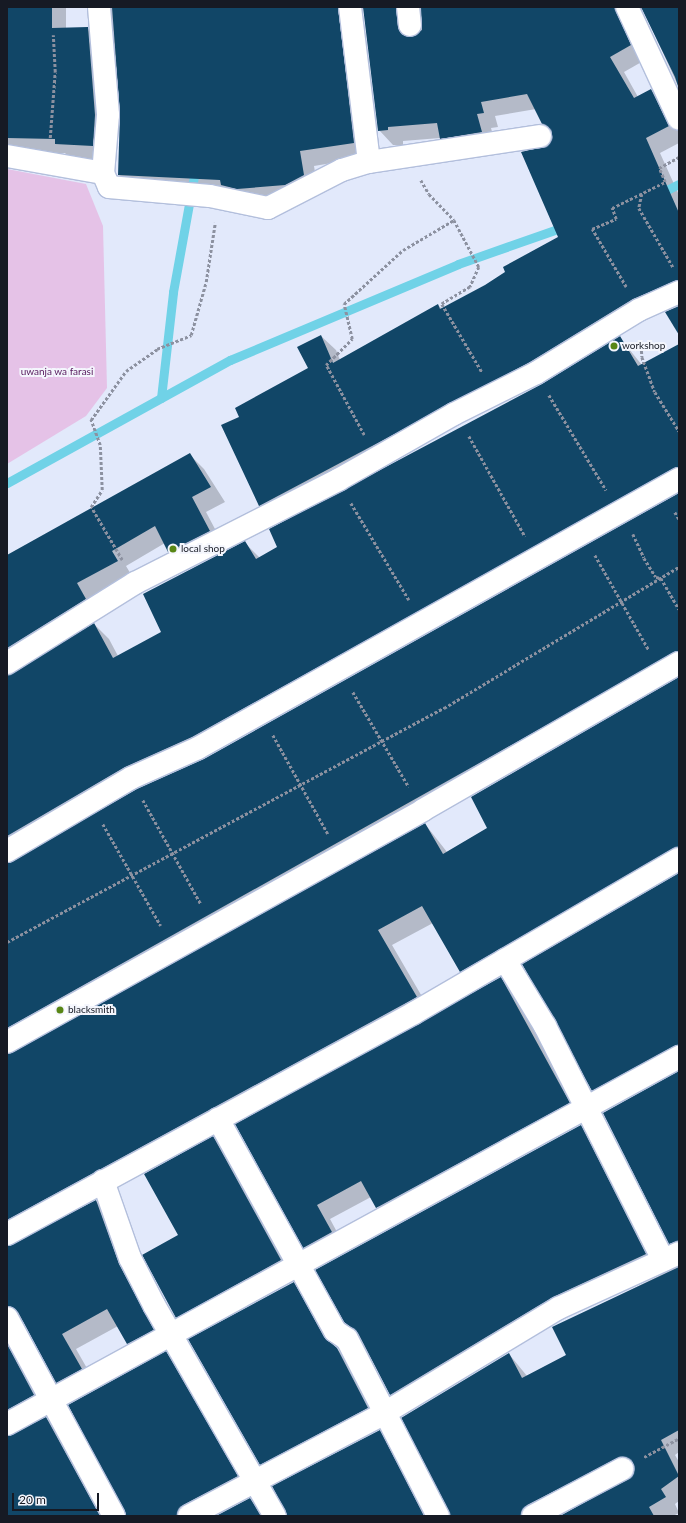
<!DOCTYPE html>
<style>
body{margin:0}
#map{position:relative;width:686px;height:1523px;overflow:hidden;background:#e2e9fb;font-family:Lato,sans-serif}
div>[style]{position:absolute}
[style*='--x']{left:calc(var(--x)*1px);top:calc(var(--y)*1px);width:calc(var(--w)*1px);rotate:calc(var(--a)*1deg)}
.green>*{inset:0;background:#e5c2e7}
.shadow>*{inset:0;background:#0003}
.stream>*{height:9px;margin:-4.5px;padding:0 4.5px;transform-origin:4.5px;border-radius:4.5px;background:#70d2e7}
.building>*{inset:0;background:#114667}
.path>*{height:2.5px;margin-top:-1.25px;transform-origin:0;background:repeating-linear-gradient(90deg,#8c91a0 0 3px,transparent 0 5px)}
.roads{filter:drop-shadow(1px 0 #b3bfdc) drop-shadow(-1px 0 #b3bfdc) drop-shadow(0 1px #b3bfdc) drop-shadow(0 -1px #b3bfdc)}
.minor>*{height:22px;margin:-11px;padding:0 11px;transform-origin:11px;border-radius:11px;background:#fff}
.dots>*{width:11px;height:11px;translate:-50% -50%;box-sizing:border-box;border:2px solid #f4f6fd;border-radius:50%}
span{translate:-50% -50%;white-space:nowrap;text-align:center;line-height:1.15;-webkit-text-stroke:4px #f4f6fd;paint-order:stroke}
.poi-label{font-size:10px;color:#161a24}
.left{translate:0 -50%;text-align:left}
.park-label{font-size:10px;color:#56185c}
.frame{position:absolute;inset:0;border:8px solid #161a24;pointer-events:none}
.scale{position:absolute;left:12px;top:1493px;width:87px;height:18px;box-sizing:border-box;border:2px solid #161a24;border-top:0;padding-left:5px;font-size:12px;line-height:14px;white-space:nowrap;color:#161a24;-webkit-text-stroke:3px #f4f6fd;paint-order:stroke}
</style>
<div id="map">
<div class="green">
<i style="clip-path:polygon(7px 169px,86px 184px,103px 226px,107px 388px,86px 416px,7px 464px)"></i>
</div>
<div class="shadow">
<i style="clip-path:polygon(7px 7px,66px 7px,66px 28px,88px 28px,102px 43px,107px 160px,70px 159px,65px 153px,19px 153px,7px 145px)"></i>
<i style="clip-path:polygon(evenodd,110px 7px,679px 7px,679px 88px,643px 9px,636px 10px,645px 60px,624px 72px,638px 97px,651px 90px,666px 105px,679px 133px,679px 143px,660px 153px,679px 195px,679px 299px,274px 520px,259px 506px,240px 417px,309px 368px,321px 336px,336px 350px,340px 360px,438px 305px,442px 309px,486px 286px,559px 238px,548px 147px,553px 134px,536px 109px,495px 116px,498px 127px,491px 128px,496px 147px,455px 153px,440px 138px,403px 141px,403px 145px,393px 145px,379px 130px,364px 8px,353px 17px,368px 157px,314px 166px,318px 190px,300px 200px,133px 190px,119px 175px,121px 114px,110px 7px,421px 9px,423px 24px,418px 36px,413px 38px,410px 23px,415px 12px,421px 9px)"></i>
<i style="clip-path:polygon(620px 338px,642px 365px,679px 345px,679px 487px,140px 782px,10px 860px,205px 760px,679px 494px,679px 671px,10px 1051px,10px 1054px,425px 824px,447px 852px,488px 828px,679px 679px,679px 868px,475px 986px,460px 971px,433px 923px,392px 945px,431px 1012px,10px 1243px,10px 1246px,96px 1201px,110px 1216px,168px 1345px,142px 1358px,128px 1344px,118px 1326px,76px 1349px,96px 1384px,72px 1397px,57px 1382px,24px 1321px,16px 1321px,48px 1410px,15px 1428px,10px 1436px,46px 1418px,61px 1433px,107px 1516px,7px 1516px,7px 557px,190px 455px,204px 469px,225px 502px,206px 512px,224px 546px,184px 566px,165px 543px,126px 566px,132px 576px,11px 675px,94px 624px,109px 639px,118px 656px,162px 633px,245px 543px,260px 558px)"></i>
<i style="clip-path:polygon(501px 978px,514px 992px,583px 1117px,391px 1221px,371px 1197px,330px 1219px,345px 1247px,318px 1261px,304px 1247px,237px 1125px)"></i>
<i style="clip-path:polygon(581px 1126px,595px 1140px,659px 1268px,567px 1311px,405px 1409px,391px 1395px,358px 1335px,345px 1322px)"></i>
<i style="clip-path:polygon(213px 1137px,227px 1151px,295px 1274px,190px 1331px,176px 1317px,179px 1235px)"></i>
<i style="clip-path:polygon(679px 1266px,679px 1452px,675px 1455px,679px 1462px,679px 1501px,675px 1504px,679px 1513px,673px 1516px,562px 1516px,634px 1476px,632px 1472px,548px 1516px,450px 1516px,509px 1354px,527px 1376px,567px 1355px,553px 1328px)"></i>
<i style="clip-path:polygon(293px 1283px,307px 1297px,335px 1347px,351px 1363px,381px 1422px,275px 1478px,261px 1464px)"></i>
<i style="clip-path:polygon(166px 1353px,181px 1367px,252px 1491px,204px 1516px,126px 1516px)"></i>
<i style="clip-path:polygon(379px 1431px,394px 1446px,430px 1516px,288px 1516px)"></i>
<i style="clip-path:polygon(250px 1499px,266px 1516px,218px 1516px)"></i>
</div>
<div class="stream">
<i style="--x:659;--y:194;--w:22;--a:-27"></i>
<i style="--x:161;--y:398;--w:107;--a:-83.5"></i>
<i style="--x:173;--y:292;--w:128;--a:-79.7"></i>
<i style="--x:7;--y:483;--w:255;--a:-28.9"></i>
<i style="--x:230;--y:360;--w:247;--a:-22.8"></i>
<i style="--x:458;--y:264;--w:114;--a:-19.4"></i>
</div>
<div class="building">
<i style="clip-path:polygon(7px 7px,52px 7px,52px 28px,88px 27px,95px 115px,93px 146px,55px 144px,55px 139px,7px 138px)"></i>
<i style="clip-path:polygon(112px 7px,338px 7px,354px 143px,300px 151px,304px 175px,285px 185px,237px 189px,221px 185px,220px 180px,118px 175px,120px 114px)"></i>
<i style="clip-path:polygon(363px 7px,396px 7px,400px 32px,411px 37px,422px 30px,421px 7px,615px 7px,631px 45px,610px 57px,634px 98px,651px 89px,669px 126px,646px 138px,679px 213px,679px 280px,633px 299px,530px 362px,259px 506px,221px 425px,239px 417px,235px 408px,308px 368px,297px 347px,321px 335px,333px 363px,438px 304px,440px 309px,485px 285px,505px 272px,503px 267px,558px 237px,521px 152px,547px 146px,552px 135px,542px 124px,527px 94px,481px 102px,484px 113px,477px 114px,482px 132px,440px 139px,437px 123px,388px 127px,388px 130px,378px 131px)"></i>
<i style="clip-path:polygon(641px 7px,679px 7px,679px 89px,675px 77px)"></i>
<i style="clip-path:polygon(679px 306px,679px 335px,665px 312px)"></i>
<i style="clip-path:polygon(620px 336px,638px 366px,679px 344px,679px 467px,192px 737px,125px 767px,7px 836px,7px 675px,94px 623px,113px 658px,161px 632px,143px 594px,245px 541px,256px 559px,277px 547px,269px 529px,542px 384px)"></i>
<i style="clip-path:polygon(190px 453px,211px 487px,192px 497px,210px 531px,168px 552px,155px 526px,112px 551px,118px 561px,77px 583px,86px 599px,7px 648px,7px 555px)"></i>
<i style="clip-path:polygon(679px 493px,679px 651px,7px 1028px,7px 863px,137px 789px,204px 759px)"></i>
<i style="clip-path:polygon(679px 677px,679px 847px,460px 972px,422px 906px,378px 930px,417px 997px,7px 1220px,7px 1054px,425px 823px,443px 854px,487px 828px,471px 797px)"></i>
<i style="clip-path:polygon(679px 873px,679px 1045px,592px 1091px,522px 964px)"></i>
<i style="clip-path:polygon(501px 977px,570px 1103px,376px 1208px,361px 1181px,317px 1205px,332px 1232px,303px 1248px,235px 1124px)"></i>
<i style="clip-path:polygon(679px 1071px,679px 1241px,669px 1244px,603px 1113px)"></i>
<i style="clip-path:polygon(581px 1125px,646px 1254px,553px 1297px,390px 1395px,358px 1333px,344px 1322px,315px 1270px)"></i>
<i style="clip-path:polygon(213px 1136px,281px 1260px,176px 1318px,142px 1255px,178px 1235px,144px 1174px)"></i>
<i style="clip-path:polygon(96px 1200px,119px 1264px,154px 1330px,127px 1344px,107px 1309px,62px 1334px,82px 1369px,56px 1383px,18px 1312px,7px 1306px,7px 1246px)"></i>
<i style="clip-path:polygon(679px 1267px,679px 1430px,661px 1440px,679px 1476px,661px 1489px,666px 1497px,649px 1507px,654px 1516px,560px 1516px,632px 1476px,633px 1463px,622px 1457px,527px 1505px,521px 1516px,450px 1516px,401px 1418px,509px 1353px,522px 1378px,566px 1355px,552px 1327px)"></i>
<i style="clip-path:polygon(294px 1282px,324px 1337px,337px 1348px,368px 1408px,260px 1465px,188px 1339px)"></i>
<i style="clip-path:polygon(7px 1344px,34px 1395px,7px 1410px)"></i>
<i style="clip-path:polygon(166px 1351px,238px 1476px,183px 1505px,177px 1516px,126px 1516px,68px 1405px)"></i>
<i style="clip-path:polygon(46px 1417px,100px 1516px,7px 1516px,7px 1436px)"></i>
<i style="clip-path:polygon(380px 1430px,424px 1516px,287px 1516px,272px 1486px)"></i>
<i style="clip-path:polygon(250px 1498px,261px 1516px,216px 1516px)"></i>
</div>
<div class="path">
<i style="--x:50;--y:138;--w:66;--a:-85.7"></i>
<i style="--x:55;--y:72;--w:37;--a:-93"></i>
<i style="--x:421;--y:180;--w:16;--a:60"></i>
<i style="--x:429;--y:194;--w:36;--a:46"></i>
<i style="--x:454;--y:220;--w:53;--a:62"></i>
<i style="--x:479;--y:267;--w:22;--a:114"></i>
<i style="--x:470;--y:287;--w:33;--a:149"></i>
<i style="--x:442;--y:304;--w:79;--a:59.5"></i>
<i style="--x:642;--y:194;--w:14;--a:102"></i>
<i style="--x:639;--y:208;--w:68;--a:60"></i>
<i style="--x:626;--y:287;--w:67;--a:-120.4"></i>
<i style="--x:592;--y:229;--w:26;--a:-23"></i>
<i style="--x:616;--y:219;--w:12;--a:-110"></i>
<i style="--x:612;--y:208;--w:59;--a:-26.1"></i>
<i style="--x:665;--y:182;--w:15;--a:-113"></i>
<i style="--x:659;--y:168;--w:23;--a:-29"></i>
<i style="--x:641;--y:341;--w:16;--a:86"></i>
<i style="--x:642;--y:357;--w:37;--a:70"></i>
<i style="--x:655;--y:392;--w:46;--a:58.4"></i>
<i style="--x:549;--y:395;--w:111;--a:59"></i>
<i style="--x:364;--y:435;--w:80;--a:-118.5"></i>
<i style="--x:326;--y:365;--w:37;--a:-45"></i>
<i style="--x:352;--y:339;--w:36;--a:-103"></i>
<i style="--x:344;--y:304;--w:80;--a:-42.5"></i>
<i style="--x:403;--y:250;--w:59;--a:-30.5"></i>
<i style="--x:469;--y:436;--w:115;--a:60.8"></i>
<i style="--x:351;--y:503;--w:113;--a:59.1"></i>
<i style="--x:675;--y:512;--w:8;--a:60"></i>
<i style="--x:633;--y:534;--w:26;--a:65"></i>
<i style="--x:644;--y:558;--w:22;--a:58"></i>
<i style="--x:656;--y:577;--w:5;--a:11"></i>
<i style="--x:661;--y:578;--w:36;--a:60"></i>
<i style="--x:595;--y:555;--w:109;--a:60.4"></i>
<i style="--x:122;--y:560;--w:61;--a:-120.3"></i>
<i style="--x:91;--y:507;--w:20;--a:-57"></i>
<i style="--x:102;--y:490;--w:45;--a:-92.5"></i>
<i style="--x:100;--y:445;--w:27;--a:-110"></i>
<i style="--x:91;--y:420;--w:60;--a:-54.5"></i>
<i style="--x:126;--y:371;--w:38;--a:-35"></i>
<i style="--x:157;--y:349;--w:37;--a:-22"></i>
<i style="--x:191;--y:335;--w:55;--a:-74.2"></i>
<i style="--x:206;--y:282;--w:60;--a:-81.3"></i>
<i style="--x:353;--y:692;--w:110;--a:59.5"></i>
<i style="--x:273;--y:735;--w:113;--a:60.9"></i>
<i style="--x:143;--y:800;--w:119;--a:60.9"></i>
<i style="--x:103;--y:824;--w:117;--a:60.4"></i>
<i style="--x:7;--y:942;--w:496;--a:-28.2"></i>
<i style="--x:444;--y:708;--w:274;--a:-31"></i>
<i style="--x:644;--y:1457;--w:40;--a:-28"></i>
</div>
<div class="roads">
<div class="minor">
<i style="--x:99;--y:7;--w:108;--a:85.2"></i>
<i style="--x:108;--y:115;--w:58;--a:94.9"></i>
<i style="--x:350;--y:7;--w:156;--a:83"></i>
<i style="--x:408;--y:7;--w:18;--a:84"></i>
<i style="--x:627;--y:7;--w:123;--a:65.1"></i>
<i style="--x:7;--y:156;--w:97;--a:10"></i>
<i style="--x:103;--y:173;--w:15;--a:67"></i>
<i style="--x:109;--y:187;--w:101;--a:5.1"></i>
<i style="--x:210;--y:196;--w:59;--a:11.7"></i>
<i style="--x:268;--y:208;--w:83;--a:-27.2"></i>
<i style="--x:342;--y:170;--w:28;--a:-17"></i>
<i style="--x:369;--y:162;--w:173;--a:-8.6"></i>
<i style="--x:7;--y:663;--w:151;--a:-32"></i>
<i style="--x:135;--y:583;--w:228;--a:-26.9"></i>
<i style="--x:338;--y:480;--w:133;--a:-29.6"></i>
<i style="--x:454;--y:414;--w:92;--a:-26.6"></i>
<i style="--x:536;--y:373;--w:121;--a:-31.5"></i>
<i style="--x:639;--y:310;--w:44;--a:-24.2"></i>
<i style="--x:7;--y:851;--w:144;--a:-30.5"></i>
<i style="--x:131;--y:778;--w:73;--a:-24.1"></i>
<i style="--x:198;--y:748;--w:551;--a:-29.22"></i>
<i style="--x:505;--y:960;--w:77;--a:58.8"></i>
<i style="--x:545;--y:1026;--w:262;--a:63.2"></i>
<i style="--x:7;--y:1042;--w:476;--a:-29.1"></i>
<i style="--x:423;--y:810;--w:295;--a:-29.9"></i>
<i style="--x:218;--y:1119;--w:242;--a:61.1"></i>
<i style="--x:335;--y:1331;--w:14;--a:34"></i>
<i style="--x:347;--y:1339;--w:199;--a:62.8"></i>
<i style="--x:103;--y:1181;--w:82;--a:70.7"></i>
<i style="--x:130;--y:1258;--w:53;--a:62.9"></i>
<i style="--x:154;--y:1305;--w:243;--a:60.2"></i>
<i style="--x:7;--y:1234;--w:463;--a:-28.5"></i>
<i style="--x:414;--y:1013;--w:306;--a:-30.2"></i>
<i style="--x:7;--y:1318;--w:225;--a:61.6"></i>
<i style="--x:7;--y:1424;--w:766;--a:-28.64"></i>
<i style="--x:189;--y:1516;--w:219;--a:-27.7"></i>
<i style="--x:383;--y:1414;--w:205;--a:-31.1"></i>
<i style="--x:559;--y:1308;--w:132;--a:-24.6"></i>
<i style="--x:533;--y:1516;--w:101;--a:-27.8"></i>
</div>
</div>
<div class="dots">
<i style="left:614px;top:346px;background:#588615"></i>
<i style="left:173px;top:549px;background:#588615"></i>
<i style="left:60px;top:1010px;background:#588615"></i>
</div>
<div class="poi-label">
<span class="left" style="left:622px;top:346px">workshop</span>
<span class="left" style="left:181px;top:549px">local shop</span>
<span class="left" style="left:68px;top:1010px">blacksmith</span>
</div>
<div class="park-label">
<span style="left:57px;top:372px">uwanja wa farasi</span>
</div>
<div class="frame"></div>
<div class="scale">20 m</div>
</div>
